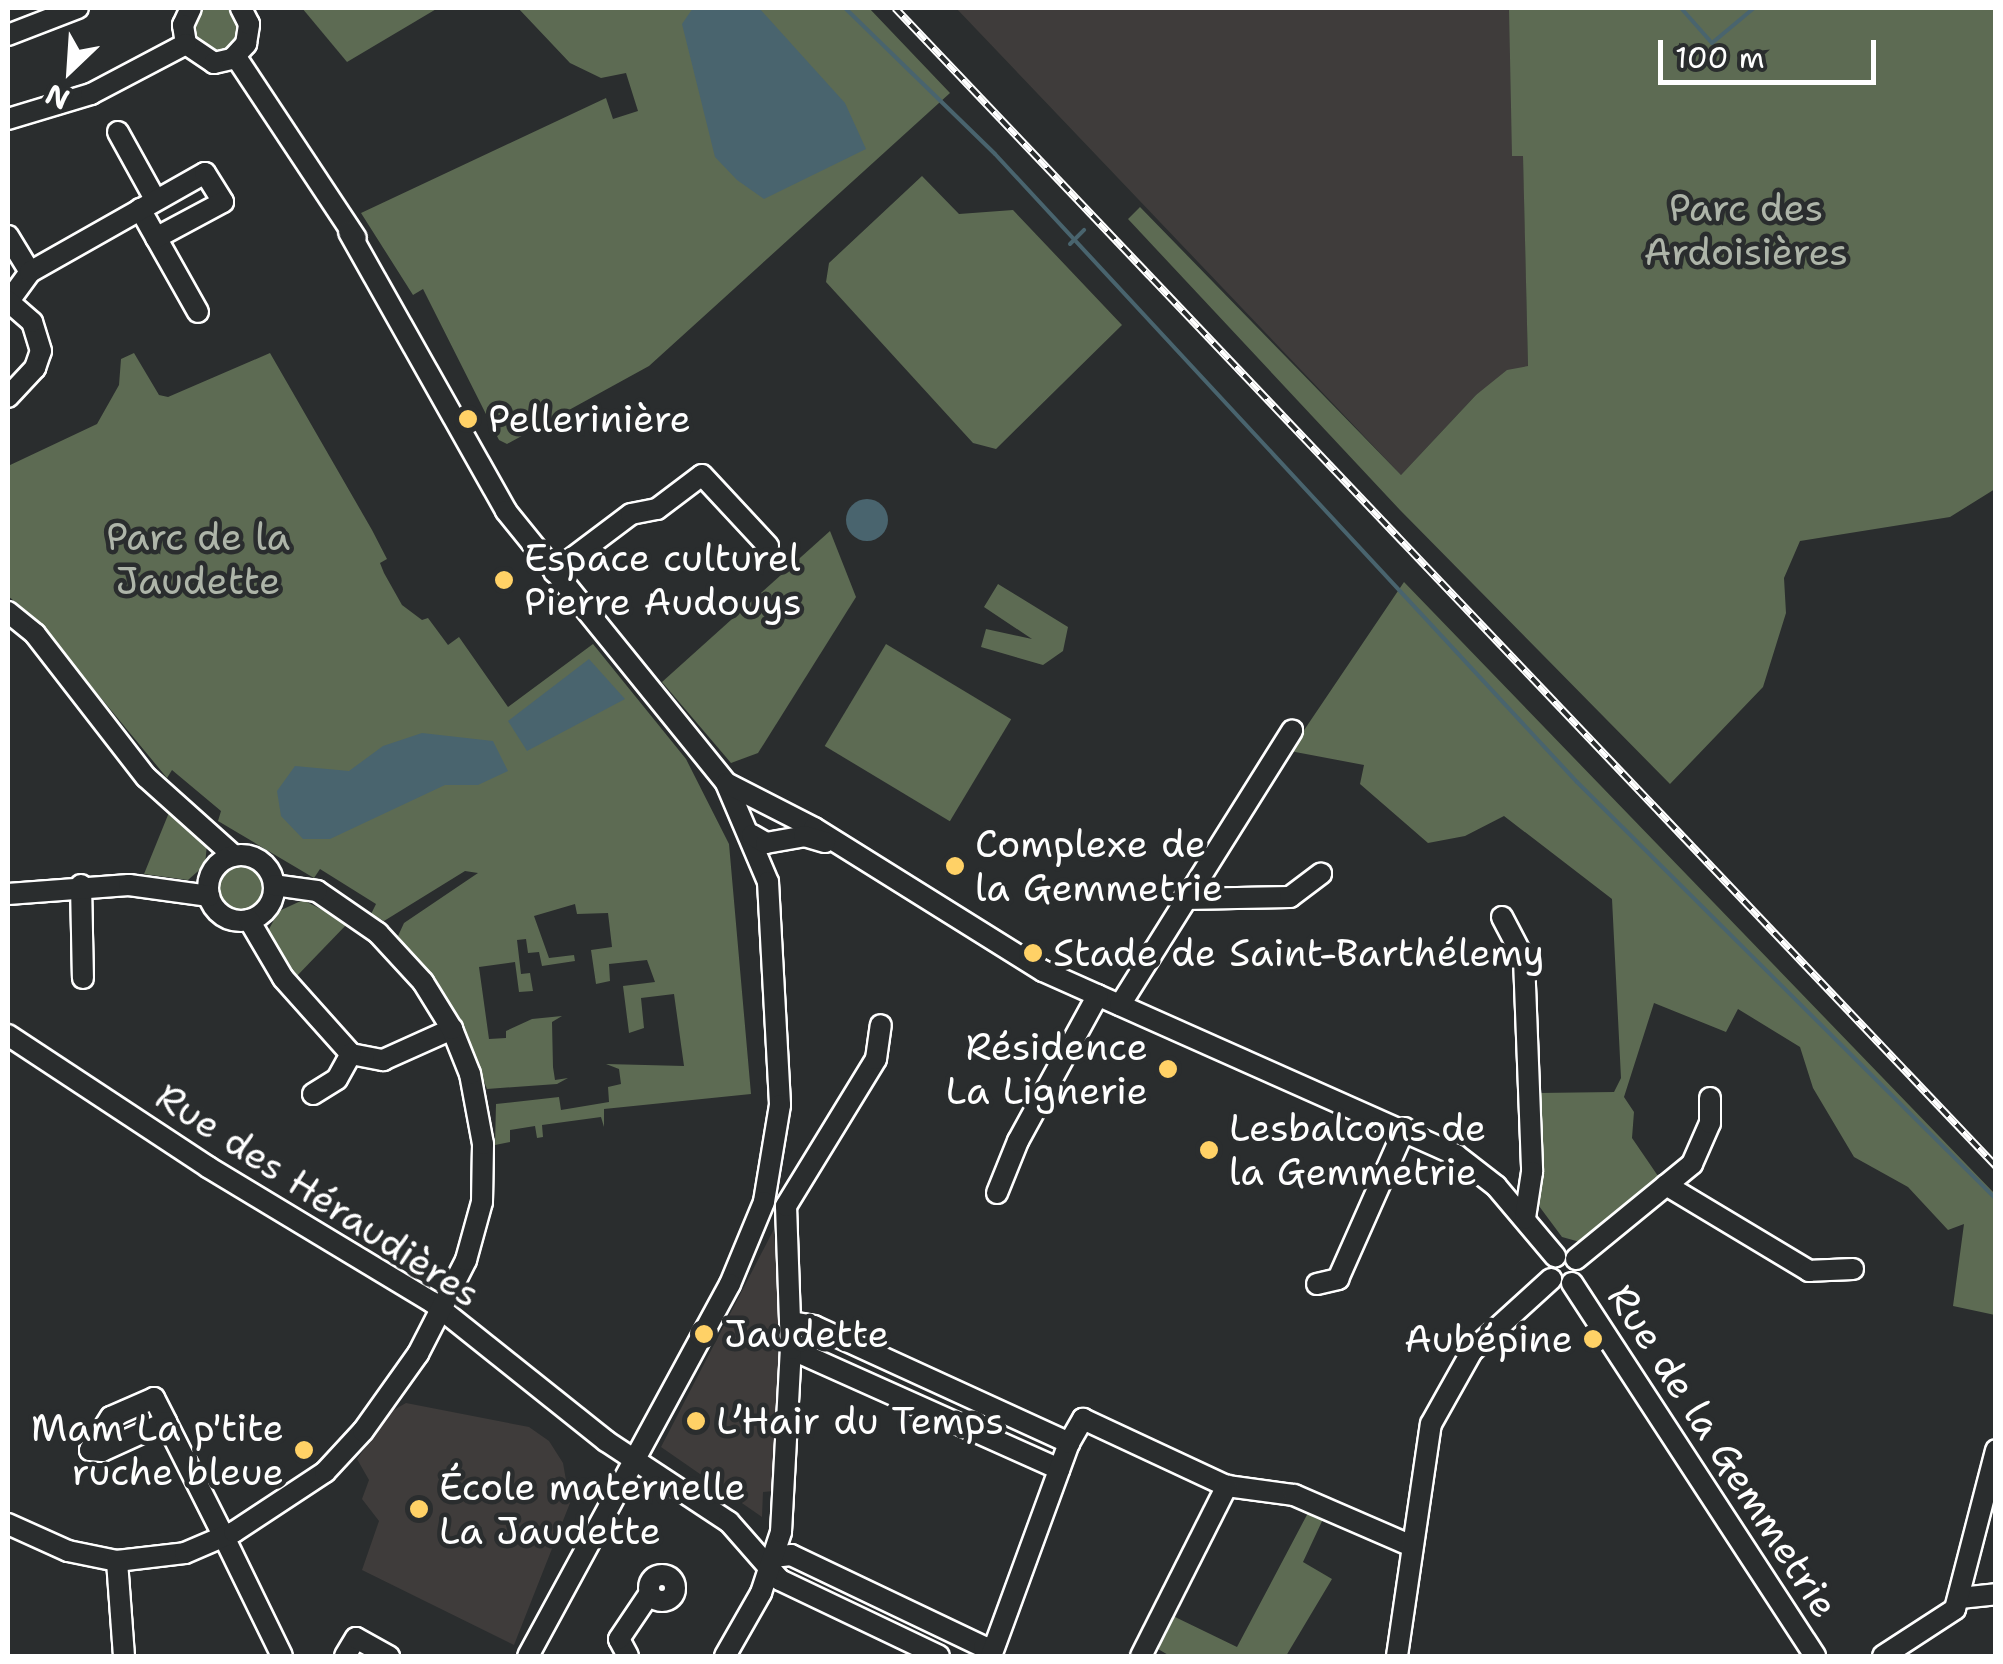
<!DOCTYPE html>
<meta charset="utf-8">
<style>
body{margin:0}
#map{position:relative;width:2003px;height:1664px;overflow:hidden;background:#2a2d2e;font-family:"Shantell Sans",sans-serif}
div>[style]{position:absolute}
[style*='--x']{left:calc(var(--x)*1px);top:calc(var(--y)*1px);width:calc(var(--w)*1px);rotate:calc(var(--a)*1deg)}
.built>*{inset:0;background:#3f3c3b}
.green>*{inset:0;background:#5d6b53;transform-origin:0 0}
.round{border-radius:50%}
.water>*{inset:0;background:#49646e}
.stream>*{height:4px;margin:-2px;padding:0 2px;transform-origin:2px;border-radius:2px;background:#49646e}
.roads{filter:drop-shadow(2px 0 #fff) drop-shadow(-2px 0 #fff) drop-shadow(0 2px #fff) drop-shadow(0 -2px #fff)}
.minor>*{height:20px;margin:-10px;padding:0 10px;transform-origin:10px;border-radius:10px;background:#2a2d2e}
.minor>.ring{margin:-10px;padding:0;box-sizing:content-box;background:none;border:20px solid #2a2d2e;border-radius:50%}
.rail>*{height:8px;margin-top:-4px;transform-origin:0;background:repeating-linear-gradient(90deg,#2a2d2e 0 11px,#fff 0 22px);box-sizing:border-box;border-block:2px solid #fff}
.dots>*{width:28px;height:28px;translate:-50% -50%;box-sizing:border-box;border:5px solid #2a2d2e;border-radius:50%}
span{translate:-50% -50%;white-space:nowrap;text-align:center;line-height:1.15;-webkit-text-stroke:9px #2a2d2e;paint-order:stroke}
.park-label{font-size:38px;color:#aeb5a9}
.poi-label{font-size:38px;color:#fff}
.left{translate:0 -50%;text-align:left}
.right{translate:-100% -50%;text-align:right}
.street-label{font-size:38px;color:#fff}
.frame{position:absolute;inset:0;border:10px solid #fff;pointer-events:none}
.north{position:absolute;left:20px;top:20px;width:100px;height:100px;-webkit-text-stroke:8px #2a2d2e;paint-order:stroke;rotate:205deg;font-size:28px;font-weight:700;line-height:40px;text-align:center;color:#fff}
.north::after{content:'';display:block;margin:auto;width:35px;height:45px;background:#fff;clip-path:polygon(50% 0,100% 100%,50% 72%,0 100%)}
.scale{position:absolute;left:1658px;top:40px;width:218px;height:45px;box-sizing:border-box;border:5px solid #fff;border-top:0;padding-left:12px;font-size:30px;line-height:35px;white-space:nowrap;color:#fff;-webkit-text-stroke:8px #2a2d2e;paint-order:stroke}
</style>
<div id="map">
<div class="built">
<i style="clip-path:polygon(956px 8px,1520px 8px,1528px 367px,1476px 395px,1401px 475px)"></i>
<i style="clip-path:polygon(774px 1229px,781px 1357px,774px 1491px,763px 1492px,762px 1517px,661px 1447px)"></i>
<i style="clip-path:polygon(406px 1403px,529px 1427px,549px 1441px,563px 1463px,570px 1503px,514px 1645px,362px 1570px,379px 1521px,362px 1499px,369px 1480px,357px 1459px,392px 1411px)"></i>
</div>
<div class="green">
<i class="round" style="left:192px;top:5px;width:48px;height:48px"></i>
<i style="clip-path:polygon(302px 8px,438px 8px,347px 62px)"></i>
<i style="clip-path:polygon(518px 8px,869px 8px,950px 93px,649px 366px,507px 444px,499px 440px,423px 289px,413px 295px,361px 213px,606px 98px,613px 119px,638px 111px,626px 73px,601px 78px,570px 63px)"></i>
<i style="clip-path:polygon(1509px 8px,1995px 8px,1995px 489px,1950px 517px,1800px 541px,1784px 578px,1786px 613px,1763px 687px,1670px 784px,1400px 510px,1128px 219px,1140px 207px,1401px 475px,1476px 395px,1507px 370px,1528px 366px,1523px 156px,1512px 156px)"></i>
<i style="clip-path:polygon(922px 176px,959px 214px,1013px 210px,1122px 325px,996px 449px,973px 443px,826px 282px,829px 263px)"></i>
<i style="clip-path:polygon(134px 353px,159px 395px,168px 397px,270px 353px,372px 530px,387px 559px,380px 563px,384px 573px,402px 605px,422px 620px,428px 618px,448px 645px,459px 637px,508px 707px,593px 644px,686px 759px,729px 844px,751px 1094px,604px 1109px,604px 1127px,601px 1117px,542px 1125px,543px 1137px,537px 1138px,535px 1126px,510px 1130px,510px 1142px,495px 1145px,496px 1104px,559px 1097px,561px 1110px,609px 1102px,608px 1087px,621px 1084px,619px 1069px,606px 1064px,684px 1066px,674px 994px,641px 998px,644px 1028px,629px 1033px,623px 986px,655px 982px,647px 960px,609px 964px,610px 981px,596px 984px,591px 950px,612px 947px,608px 913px,577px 914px,575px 904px,534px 916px,549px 958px,574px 955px,575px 961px,542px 966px,539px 952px,528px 953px,526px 939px,517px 940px,521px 974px,530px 973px,533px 991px,519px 992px,515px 962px,479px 967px,489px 1039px,506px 1038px,506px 1031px,532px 1019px,562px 1016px,552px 1022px,553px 1067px,555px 1080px,568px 1078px,557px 1084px,487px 1089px,459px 1017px,398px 936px,404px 923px,478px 873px,465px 871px,384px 921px,371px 914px,376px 904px,320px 869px,314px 878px,218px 821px,221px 811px,172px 770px,167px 778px,35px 618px,8px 596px,8px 466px,97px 424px,119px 385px,121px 359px)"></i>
<i style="clip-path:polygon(830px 531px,856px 597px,758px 753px,731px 763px,662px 682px)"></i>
<i style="clip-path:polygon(1404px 582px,1995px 1194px,1995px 1315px,1953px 1306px,1964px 1224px,1948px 1230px,1908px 1187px,1854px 1157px,1813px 1088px,1800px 1047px,1738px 1009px,1726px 1032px,1654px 1003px,1624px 1097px,1634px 1112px,1632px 1138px,1658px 1176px,1580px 1242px,1562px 1237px,1539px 1206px,1538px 1093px,1614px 1092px,1621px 1078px,1612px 899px,1504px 816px,1465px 836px,1428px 843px,1360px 784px,1364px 765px,1290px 751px)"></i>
<i style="clip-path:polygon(998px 584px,1068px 627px,1063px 651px,1043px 665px,981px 647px,986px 629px,1032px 639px,984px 607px)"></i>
<i style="left:886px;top:644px;width:146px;height:119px;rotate:31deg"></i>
<i style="clip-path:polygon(170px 810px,207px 844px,205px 865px,188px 880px,144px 874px)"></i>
<i class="round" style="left:214px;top:861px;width:54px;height:54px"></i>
<i style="clip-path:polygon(303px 900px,348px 923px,293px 980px,268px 939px,269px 929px,279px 911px)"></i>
<i style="clip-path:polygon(1309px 1511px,1324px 1517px,1303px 1562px,1332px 1579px,1286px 1656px,1170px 1656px,1158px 1649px,1173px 1616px,1237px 1647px)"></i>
</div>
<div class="water">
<i style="clip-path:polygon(693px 8px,759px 8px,845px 103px,866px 149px,764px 199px,737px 180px,715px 157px,682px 24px)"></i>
<i class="round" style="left:846px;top:499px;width:42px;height:42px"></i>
<i style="clip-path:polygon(589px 659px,625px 699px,527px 751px,508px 721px)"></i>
<i style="clip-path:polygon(422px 733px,493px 741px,508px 771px,478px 785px,445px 785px,330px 839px,303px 839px,281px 816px,277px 791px,295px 766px,349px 771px,383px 746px)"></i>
</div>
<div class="stream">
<i style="--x:845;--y:8;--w:209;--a:44.2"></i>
<i style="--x:995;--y:154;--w:856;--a:47.18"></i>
<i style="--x:1577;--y:782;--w:591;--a:44.86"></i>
<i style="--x:1681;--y:8;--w:47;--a:48.5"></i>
<i style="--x:1712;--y:43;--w:55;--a:-39.8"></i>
<i style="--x:1070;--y:244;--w:20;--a:-45"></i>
</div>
<div class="roads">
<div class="minor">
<i style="--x:191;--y:8;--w:19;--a:115"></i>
<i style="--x:183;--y:25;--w:19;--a:81"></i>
<i style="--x:186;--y:44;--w:34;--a:34"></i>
<i style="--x:214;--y:63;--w:18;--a:-13"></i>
<i style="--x:232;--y:59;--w:21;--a:-47"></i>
<i style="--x:246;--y:44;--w:20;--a:-81"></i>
<i style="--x:249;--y:24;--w:18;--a:-117"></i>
<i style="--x:8;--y:35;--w:75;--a:-21.1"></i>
<i style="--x:236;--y:57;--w:217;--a:56.5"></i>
<i style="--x:8;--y:119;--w:87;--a:-16.8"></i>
<i style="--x:91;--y:94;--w:107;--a:-27.8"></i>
<i style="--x:118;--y:132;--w:77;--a:61.1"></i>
<i style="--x:140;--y:209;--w:118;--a:60.6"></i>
<i style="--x:349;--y:232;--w:320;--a:60.6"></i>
<i style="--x:506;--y:511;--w:350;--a:51"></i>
<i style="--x:726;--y:783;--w:108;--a:67"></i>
<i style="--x:768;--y:882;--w:223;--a:86.9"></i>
<i style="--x:780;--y:1105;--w:98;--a:99.4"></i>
<i style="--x:764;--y:1202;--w:89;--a:112.5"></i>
<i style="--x:730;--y:1284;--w:423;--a:118.5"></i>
<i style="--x:8;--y:236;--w:42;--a:58.6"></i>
<i style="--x:30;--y:272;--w:37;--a:126"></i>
<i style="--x:30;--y:272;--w:201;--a:-29.5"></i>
<i style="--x:205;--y:173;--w:34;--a:58"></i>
<i style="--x:223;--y:202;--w:76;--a:151.8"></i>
<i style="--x:8;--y:397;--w:40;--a:-47"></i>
<i style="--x:35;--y:368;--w:18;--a:-71"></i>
<i style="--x:41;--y:351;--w:30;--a:-107"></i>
<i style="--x:32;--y:322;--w:32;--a:-139"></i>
<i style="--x:554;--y:572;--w:96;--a:-37"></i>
<i style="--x:631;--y:514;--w:26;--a:-11"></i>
<i style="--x:657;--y:509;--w:56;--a:-37.1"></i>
<i style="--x:702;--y:475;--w:97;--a:47.1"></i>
<i style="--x:8;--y:612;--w:35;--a:39"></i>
<i style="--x:35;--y:634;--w:181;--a:52.2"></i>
<i style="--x:146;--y:777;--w:118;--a:41.9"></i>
<i style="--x:728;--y:784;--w:97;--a:27.1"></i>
<i style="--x:814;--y:828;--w:270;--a:32"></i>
<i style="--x:1043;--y:971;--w:452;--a:24"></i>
<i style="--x:1456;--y:1155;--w:51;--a:37.8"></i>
<i style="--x:1496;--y:1186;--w:92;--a:49.9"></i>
<i style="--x:752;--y:835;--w:16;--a:30"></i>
<i style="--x:766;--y:843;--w:39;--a:-10"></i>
<i style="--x:804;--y:836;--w:22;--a:16"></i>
<i class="ring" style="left:208px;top:855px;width:46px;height:46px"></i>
<i style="--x:81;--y:885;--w:93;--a:88.8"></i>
<i style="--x:8;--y:894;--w:121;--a:-4.3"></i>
<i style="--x:129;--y:885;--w:81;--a:7.8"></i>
<i style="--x:1184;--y:899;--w:106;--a:-1.1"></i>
<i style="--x:1290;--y:897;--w:39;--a:-37"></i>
<i style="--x:1502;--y:917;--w:47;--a:62.4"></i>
<i style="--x:1524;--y:959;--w:213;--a:87.8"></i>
<i style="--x:1532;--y:1172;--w:47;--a:98.7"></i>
<i style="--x:249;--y:920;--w:67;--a:59.6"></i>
<i style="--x:283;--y:978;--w:102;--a:48.2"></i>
<i style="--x:351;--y:1054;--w:33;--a:11"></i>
<i style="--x:383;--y:1060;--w:76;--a:-24.2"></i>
<i style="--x:1120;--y:1005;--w:324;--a:-57.9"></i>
<i style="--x:8;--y:1035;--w:240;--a:33.4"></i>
<i style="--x:208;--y:1167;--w:262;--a:31.1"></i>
<i style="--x:432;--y:1302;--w:223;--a:38.6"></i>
<i style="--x:606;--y:1441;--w:147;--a:33.4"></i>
<i style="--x:729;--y:1522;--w:77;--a:48.7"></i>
<i style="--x:780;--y:1580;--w:176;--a:25.5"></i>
<i style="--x:313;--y:1094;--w:28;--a:-32"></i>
<i style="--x:337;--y:1079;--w:29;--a:-61"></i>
<i style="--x:1666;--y:1185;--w:167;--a:31"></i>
<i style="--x:1809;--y:1271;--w:44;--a:-2.6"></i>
<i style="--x:997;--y:1193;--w:56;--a:-68"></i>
<i style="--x:1018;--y:1141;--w:166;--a:-61.3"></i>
<i style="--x:1576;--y:1259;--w:150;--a:-39.3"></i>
<i style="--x:1692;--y:1164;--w:45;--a:-66.3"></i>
<i style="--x:1710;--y:1123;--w:25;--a:-90"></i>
<i style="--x:1572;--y:1283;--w:445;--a:56.9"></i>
<i style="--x:1317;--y:1284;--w:22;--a:-13"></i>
<i style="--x:1338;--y:1279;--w:165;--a:-66.1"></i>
<i style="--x:790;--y:1322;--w:24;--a:9"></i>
<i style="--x:814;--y:1326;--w:281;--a:24.6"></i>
<i style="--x:791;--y:1349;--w:294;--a:24.1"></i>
<i style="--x:166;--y:1422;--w:70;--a:155.6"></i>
<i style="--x:102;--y:1451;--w:12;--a:-175"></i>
<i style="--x:90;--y:1450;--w:39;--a:-58"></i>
<i style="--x:111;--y:1417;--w:47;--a:-23.8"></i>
<i style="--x:154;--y:1398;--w:27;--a:63"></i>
<i style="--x:166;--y:1422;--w:129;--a:63.2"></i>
<i style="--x:224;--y:1537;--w:132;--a:64"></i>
<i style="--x:8;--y:1524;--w:66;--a:24.2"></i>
<i style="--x:68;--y:1551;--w:50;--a:11.5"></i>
<i style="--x:117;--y:1561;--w:68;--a:-6.7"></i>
<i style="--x:185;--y:1553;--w:53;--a:-23.2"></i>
<i style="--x:234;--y:1532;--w:109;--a:-33.4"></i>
<i style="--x:325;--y:1472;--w:56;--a:-47.2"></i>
<i style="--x:363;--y:1431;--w:95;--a:-54.5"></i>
<i style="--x:418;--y:1354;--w:106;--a:-62.9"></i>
<i style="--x:466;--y:1260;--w:60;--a:-74.6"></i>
<i style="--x:482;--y:1202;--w:58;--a:-89"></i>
<i style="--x:483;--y:1144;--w:71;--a:-100.5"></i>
<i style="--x:470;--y:1074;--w:48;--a:-111.8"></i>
<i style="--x:452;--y:1029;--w:55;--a:-121.7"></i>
<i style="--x:423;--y:982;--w:67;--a:-132.6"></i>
<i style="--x:378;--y:933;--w:74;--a:-145.5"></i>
<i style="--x:317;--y:891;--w:43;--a:-172.1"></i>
<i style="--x:773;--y:1557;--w:18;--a:-6"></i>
<i style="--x:791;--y:1555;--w:214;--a:25.5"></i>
<i style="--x:984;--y:1647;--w:9;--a:72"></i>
<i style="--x:117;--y:1561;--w:95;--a:85.8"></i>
<i class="ring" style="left:649px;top:1575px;width:6px;height:6px"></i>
<i style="--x:1960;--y:1598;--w:36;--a:-6"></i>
<i style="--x:345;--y:1656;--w:21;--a:-59"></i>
<i style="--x:356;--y:1638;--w:38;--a:29"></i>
<i style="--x:628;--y:1656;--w:19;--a:-118"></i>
<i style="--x:619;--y:1639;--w:55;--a:-56"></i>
<i style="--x:725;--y:1656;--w:73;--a:-60.3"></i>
<i style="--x:761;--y:1593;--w:64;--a:-71.8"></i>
<i style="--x:781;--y:1532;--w:183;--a:-86.9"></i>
<i style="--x:791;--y:1349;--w:143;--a:-92"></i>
<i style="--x:786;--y:1206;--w:172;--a:-58.5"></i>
<i style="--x:876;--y:1059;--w:34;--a:-82"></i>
<i style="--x:991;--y:1656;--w:227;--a:-69.9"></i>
<i style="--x:1069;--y:1443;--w:28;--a:-60"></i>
<i style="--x:1083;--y:1419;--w:159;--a:25"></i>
<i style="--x:1227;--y:1486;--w:68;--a:7.7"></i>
<i style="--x:1294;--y:1495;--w:129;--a:23.4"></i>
<i style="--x:1141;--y:1656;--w:191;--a:-63.2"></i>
<i style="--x:1397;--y:1656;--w:234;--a:-81.7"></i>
<i style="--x:1431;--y:1424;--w:84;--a:-60.7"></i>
<i style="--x:1472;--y:1351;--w:107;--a:-42.3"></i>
<i style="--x:1883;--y:1656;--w:86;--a:-33.1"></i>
<i style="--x:1955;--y:1609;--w:164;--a:-75.5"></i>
</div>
</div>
<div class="rail">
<i style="--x:895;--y:8;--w:1598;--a:46.45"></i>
</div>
<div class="dots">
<i style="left:468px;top:419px;background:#ffd166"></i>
<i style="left:504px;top:580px;background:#ffd166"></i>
<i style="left:955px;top:866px;background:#ffd166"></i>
<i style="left:1033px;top:953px;background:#ffd166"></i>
<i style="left:1168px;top:1069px;background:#ffd166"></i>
<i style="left:1209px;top:1150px;background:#ffd166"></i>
<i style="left:704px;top:1334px;background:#ffd166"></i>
<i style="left:1593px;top:1339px;background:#ffd166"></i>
<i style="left:696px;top:1421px;background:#ffd166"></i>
<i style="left:304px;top:1450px;background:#ffd166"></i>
<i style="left:419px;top:1509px;background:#ffd166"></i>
</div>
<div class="park-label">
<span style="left:1746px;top:230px">Parc des<br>Ardoisières</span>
<span style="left:198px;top:559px">Parc de la<br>Jaudette</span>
</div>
<div class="poi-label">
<span class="left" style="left:488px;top:419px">Pellerinière</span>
<span class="left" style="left:524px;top:580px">Espace culturel<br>Pierre Audouys</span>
<span class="left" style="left:975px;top:866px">Complexe de<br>la Gemmetrie</span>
<span class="left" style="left:1053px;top:953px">Stade de Saint-Barthélemy</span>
<span class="right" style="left:1148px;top:1069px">Résidence<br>La Lignerie</span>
<span class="left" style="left:1229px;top:1150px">Lesbalcons de<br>la Gemmetrie</span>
<span class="left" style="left:724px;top:1334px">Jaudette</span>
<span class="right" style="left:1573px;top:1339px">Aubépine</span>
<span class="left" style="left:716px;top:1421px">L’Hair du Temps</span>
<span class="right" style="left:284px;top:1450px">Mam La p'tite<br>ruche bleue</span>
<span class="left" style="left:439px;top:1509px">École maternelle<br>La Jaudette</span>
</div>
<div class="street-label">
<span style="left:318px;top:1195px;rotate:33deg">Rue des Héraudières</span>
<span style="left:1723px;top:1451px;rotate:57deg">Rue de la Gemmetrie</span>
</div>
<div class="frame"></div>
<div class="north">N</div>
<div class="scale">100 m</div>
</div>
